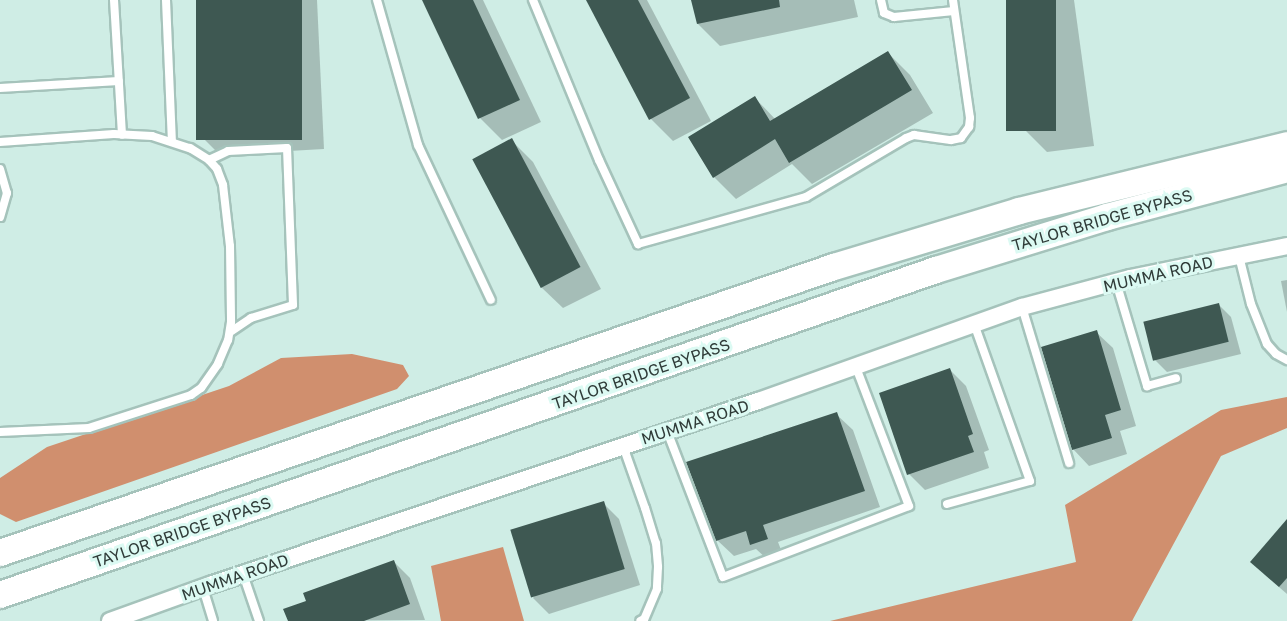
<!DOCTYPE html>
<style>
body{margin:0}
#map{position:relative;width:1287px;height:621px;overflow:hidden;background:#cfede5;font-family:"Golos Text",sans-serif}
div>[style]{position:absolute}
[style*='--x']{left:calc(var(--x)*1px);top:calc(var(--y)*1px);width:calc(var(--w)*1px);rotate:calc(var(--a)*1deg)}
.forest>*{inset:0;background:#d08f6e}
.shadow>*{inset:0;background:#0003}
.building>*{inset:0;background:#3e5852;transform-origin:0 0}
.roads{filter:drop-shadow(2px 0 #a5c3bb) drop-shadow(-2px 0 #a5c3bb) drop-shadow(0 2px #a5c3bb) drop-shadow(0 -2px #a5c3bb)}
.lane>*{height:8px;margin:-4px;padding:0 4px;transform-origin:4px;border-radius:4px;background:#fff}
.street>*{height:16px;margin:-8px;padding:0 8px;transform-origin:8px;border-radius:8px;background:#fff}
.primary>*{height:26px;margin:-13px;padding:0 13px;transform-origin:13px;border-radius:13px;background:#fff}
span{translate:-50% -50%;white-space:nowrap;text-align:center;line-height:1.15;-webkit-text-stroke:6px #dcfaf3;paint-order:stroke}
.street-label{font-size:16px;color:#303c39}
</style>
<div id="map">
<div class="forest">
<i style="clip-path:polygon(352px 354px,403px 365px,409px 376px,397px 389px,16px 522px,0 514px,0 478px,47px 447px,229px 386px,281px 358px)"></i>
<i style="clip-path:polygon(1287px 397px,1287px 428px,1221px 456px,1132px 621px,830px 621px,1076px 562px,1065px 505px,1221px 410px)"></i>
<i style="clip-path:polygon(503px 547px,524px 621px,441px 621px,431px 566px)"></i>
</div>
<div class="shadow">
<i style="clip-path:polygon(198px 0,317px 0,324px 149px,220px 155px,204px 139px)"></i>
<i style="clip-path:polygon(423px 0,483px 0,541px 122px,502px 140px,480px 118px)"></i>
<i style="clip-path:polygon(588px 0,647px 0,711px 121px,673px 141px,651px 119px)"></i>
<i style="clip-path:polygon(693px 0,854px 0,858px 17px,720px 46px,698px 24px)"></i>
<i style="clip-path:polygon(1007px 0,1074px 0,1094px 146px,1047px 152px,1025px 130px)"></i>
<i style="clip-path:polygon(888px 53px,910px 75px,933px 113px,812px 184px,792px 164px,736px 199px,714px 177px,755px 98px,776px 120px)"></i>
<i style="clip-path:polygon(511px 140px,533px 162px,601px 289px,563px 308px,541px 287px,474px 159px)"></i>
<i style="clip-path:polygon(1287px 280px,1287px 312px,1281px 281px)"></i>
<i style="clip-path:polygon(1219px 305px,1231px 317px,1241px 354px,1167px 372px,1154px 359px)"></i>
<i style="clip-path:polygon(1096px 332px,1113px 348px,1136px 426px,1120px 431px,1127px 454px,1089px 466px,1073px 449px)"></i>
<i style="clip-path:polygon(950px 370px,966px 386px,989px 450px,984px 452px,989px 468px,925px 490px,909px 474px)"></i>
<i style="clip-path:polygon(836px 414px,853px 430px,880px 507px,778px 542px,783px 555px,768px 560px,756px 549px,734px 556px,717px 540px)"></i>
<i style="clip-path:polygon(603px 503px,619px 519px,640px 585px,549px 614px,533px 598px)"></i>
<i style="clip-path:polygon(1287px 521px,1287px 594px,1264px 574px)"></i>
<i style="clip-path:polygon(393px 561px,410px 578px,425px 620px,289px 621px,307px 602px)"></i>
</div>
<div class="building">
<i style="left:196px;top:0;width:106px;height:140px"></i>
<i style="clip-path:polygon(422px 0,473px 0,520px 100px,478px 119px)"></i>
<i style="clip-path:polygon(586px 0,638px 0,690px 98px,649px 120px)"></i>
<i style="clip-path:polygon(691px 0,779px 0,780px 7px,697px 24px)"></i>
<i style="left:1006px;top:0;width:50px;height:131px"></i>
<i style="clip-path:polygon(888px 51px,912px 90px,789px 163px,775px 139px,713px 178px,688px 137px,755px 96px,770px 121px)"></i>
<i style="left:512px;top:138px;width:146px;height:45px;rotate:62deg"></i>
<i style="left:1219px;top:303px;width:40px;height:78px;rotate:76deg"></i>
<i style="clip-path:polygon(1097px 330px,1121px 410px,1105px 415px,1112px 438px,1072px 450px,1041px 347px)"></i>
<i style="clip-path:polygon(950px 368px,973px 434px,968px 436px,974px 452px,907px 475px,879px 393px)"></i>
<i style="clip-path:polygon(837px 412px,865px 491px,763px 525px,768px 539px,750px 545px,746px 531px,716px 541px,686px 462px)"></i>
<i style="left:604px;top:501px;width:71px;height:98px;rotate:73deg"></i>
<i style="clip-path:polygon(1287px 519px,1287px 578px,1279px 587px,1250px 562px)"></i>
<i style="clip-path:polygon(394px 560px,410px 604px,364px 621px,288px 621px,283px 609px,306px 601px,303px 593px)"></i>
</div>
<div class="roads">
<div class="lane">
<i style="--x:114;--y:0;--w:135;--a:86.6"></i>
<i style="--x:166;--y:0;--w:141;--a:87.6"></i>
<i style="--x:377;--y:0;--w:151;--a:74.2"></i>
<i style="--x:418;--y:145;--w:171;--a:64.8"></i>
<i style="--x:533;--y:0;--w:173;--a:67.6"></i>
<i style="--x:599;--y:160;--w:93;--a:65.1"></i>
<i style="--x:638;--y:244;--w:174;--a:-15.6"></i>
<i style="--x:806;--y:197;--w:116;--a:-30.5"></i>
<i style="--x:906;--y:138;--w:9;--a:-21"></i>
<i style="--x:914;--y:135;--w:37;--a:8"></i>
<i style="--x:951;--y:140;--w:10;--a:-11"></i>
<i style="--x:961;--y:138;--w:14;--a:-54"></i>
<i style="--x:969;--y:127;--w:9;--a:-84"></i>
<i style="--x:970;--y:118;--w:119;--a:-98.2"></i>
<i style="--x:881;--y:0;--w:13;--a:77"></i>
<i style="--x:884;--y:13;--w:11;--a:22"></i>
<i style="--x:894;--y:17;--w:60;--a:-5.7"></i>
<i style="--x:0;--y:88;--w:119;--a:-3.4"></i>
<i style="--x:0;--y:142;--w:114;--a:-4"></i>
<i style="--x:114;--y:134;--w:38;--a:3"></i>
<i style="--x:152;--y:136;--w:40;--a:18"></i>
<i style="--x:190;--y:148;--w:22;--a:32"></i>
<i style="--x:209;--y:160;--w:12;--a:48"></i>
<i style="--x:217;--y:169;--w:17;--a:69"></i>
<i style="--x:223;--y:185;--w:61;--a:83.5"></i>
<i style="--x:230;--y:246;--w:76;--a:89.2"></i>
<i style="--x:231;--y:322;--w:18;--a:99"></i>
<i style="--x:228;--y:340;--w:26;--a:113"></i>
<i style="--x:218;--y:364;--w:29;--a:125"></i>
<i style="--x:201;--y:388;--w:12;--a:145"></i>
<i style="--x:191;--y:395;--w:107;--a:162.1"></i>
<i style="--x:89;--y:428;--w:89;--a:177.4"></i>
<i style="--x:209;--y:160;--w:21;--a:-25"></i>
<i style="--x:228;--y:151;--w:59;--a:-2.9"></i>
<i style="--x:287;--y:148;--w:157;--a:87.8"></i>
<i style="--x:293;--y:305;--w:44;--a:162.8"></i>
<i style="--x:251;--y:318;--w:25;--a:146"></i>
<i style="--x:0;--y:169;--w:25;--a:74"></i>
<i style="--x:7;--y:193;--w:25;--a:106"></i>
<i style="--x:1239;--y:256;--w:49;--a:76"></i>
<i style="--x:1251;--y:304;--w:43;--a:68.2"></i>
<i style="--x:1267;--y:344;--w:13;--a:48"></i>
<i style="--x:1276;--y:354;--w:13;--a:29"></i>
<i style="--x:1116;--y:282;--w:109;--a:73.4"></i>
<i style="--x:1147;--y:386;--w:30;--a:-15"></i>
<i style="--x:1022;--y:307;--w:163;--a:73.2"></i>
<i style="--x:667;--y:431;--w:156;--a:69"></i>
<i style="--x:723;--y:577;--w:199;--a:-20.9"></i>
<i style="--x:909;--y:506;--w:149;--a:-110.9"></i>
<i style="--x:623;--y:446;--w:66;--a:70.5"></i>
<i style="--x:645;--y:508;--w:37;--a:73"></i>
<i style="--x:656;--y:543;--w:24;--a:85"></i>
<i style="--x:658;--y:567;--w:22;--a:93"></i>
<i style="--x:657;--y:589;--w:33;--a:113"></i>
<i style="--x:644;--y:619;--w:4;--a:153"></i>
<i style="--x:947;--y:504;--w:86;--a:-15.5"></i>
<i style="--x:1030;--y:481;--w:167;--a:-109.6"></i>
<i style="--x:243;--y:574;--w:50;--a:71.2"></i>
<i style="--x:203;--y:588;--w:34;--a:73"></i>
</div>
<div class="street">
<i style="--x:110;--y:621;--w:109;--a:-19.8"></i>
<i style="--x:213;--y:584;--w:575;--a:-18.56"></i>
<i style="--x:758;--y:401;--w:280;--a:-19.6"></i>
<i style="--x:1022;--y:307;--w:112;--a:-15"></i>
<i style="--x:1130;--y:278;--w:160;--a:-11.5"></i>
</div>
<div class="primary">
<i style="--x:0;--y:553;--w:882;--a:-18.93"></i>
<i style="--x:834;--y:267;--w:193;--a:-16.8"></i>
<i style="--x:1019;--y:211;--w:276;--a:-13.8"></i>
<i style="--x:0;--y:595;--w:991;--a:-19.15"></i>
<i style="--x:936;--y:270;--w:179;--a:-17.2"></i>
<i style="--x:1107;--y:217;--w:186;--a:-14.9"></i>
</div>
</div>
<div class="street-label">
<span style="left:1102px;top:220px;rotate:-16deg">TAYLOR BRIDGE BYPASS</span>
<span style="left:1158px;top:274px;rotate:-13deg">MUMMA ROAD</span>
<span style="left:641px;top:374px;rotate:-19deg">TAYLOR BRIDGE BYPASS</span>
<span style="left:695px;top:422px;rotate:-18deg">MUMMA ROAD</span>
<span style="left:182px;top:532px;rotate:-19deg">TAYLOR BRIDGE BYPASS</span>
<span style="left:235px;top:577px;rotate:-19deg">MUMMA ROAD</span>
</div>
</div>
